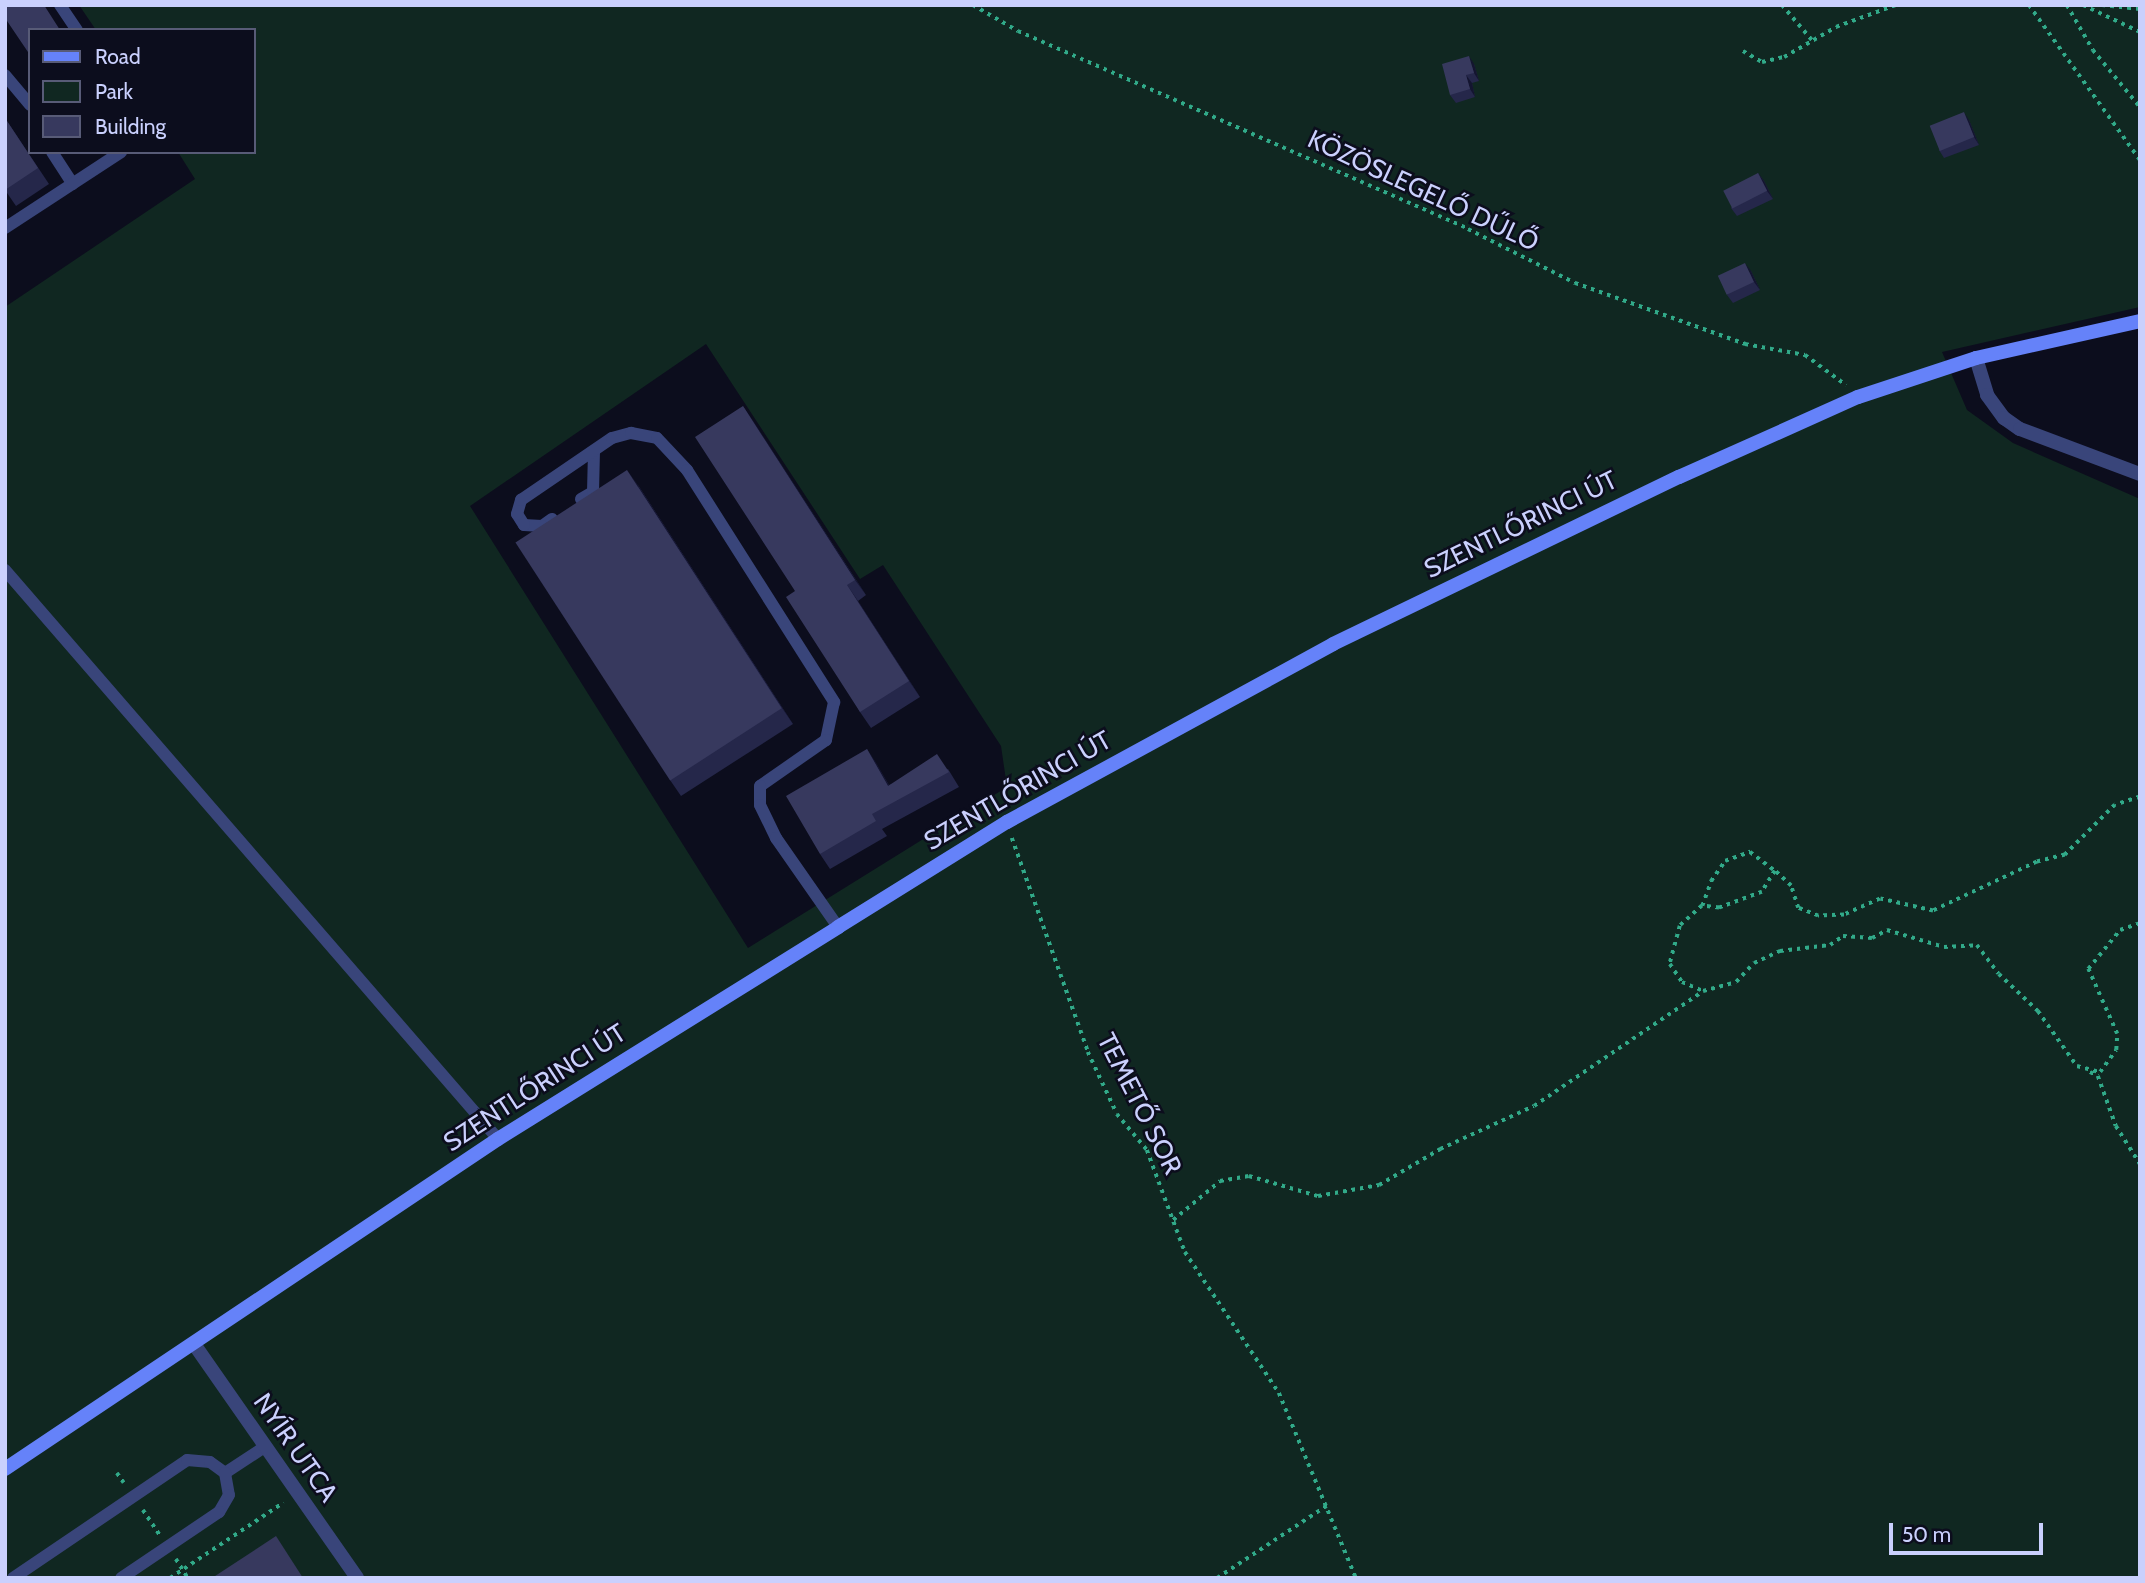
<!DOCTYPE html>
<meta charset="utf-8">
<style>
body{margin:0}
#map{position:relative;width:2145px;height:1583px;overflow:hidden;background:#0c0d1d;font-family:Cabin,sans-serif}
div>[style]{position:absolute}
[style*='--x']{left:calc(var(--x)*1px);top:calc(var(--y)*1px);width:calc(var(--w)*1px);rotate:calc(var(--a)*1deg)}
.green>*{inset:0;background:#102721}
.path>*{height:3.5px;margin-top:-1.75px;transform-origin:0;background:repeating-linear-gradient(90deg,#31aa89 0 3.5px,transparent 0 8.5px)}
.service>*{height:12px;margin:-6px;padding:0 6px;transform-origin:6px;border-radius:6px;background:#39457a}
.minor>*{height:14px;margin:-7px;padding:0 7px;transform-origin:7px;border-radius:7px;background:#39457a}
.secondary>*{height:14px;margin:-7px;padding:0 7px;transform-origin:7px;border-radius:7px;background:#6582f9}
.wall>*{inset:0;background:#25274a}
.shaded-wall>*{inset:0;background:#141530}
.building>*{inset:0;background:#37395e;transform-origin:0 0}
span{translate:-50% -50%;white-space:nowrap;text-align:center;line-height:1.15;-webkit-text-stroke:5px #0c0d1d;paint-order:stroke}
.street-label{font-size:26px;color:#cad0fd}
.frame{position:absolute;inset:0;border:7px solid #cad0fd;pointer-events:none}
.legend{position:absolute;left:28px;top:28px;width:228px;height:126px;box-sizing:border-box;background:#0c0d1d;border:2px solid #585b77;margin:0;padding:9px 12px;list-style:none;font-size:21px;color:#cad0fd}
.legend li{display:flex;align-items:center;gap:14px;height:35px}
.legend b{width:35px;border:2px solid #585b77}
.scale{position:absolute;left:1889px;top:1523px;width:154px;height:32px;box-sizing:border-box;border:4px solid #cad0fd;border-top:0;padding-left:9px;font-size:21px;line-height:24px;white-space:nowrap;color:#cad0fd;-webkit-text-stroke:5px #0c0d1d;paint-order:stroke}
</style>
<div id="map">
<div class="green">
<i style="clip-path:polygon(evenodd,79px 5px,2140px 5px,2140px 307px,1942px 352px,1967px 410px,2013px 443px,2140px 499px,2140px 1578px,5px 1578px,5px 307px,195px 179px,178px 152px,254px 152px,254px 30px,96px 30px,79px 5px,706px 344px,860px 579px,883px 565px,1001px 746px,1007px 787px,748px 948px,470px 506px,706px 344px)"></i>
</div>
<div class="path">
<i style="--x:973;--y:5;--w:52;--a:30"></i>
<i style="--x:1018;--y:31;--w:492;--a:23.7"></i>
<i style="--x:1468;--y:229;--w:120;--a:26.8"></i>
<i style="--x:1575;--y:283;--w:181;--a:19.7"></i>
<i style="--x:1745;--y:344;--w:61;--a:10.4"></i>
<i style="--x:1805;--y:355;--w:51;--a:36.2"></i>
<i style="--x:1782;--y:5;--w:46;--a:49.4"></i>
<i style="--x:2029;--y:5;--w:191;--a:54.4"></i>
<i style="--x:2067;--y:5;--w:52;--a:60"></i>
<i style="--x:2093;--y:50;--w:74;--a:50.5"></i>
<i style="--x:2083;--y:5;--w:63;--a:25.3"></i>
<i style="--x:2102;--y:5;--w:38;--a:6"></i>
<i style="--x:1743;--y:51;--w:22;--a:30"></i>
<i style="--x:1762;--y:62;--w:23;--a:-13"></i>
<i style="--x:1784;--y:57;--w:60;--a:-30"></i>
<i style="--x:1836;--y:27;--w:64;--a:-20.1"></i>
<i style="--x:2140;--y:797;--w:26;--a:162"></i>
<i style="--x:2115;--y:805;--w:71;--a:135"></i>
<i style="--x:2065;--y:855;--w:29;--a:166"></i>
<i style="--x:2037;--y:862;--w:115;--a:154.8"></i>
<i style="--x:1933;--y:911;--w:54;--a:-167.2"></i>
<i style="--x:1880;--y:899;--w:39;--a:156"></i>
<i style="--x:1844;--y:915;--w:26;--a:178"></i>
<i style="--x:1818;--y:916;--w:22;--a:-158"></i>
<i style="--x:1798;--y:908;--w:23;--a:-108"></i>
<i style="--x:1791;--y:886;--w:22;--a:-137"></i>
<i style="--x:1775;--y:871;--w:25;--a:122"></i>
<i style="--x:1762;--y:892;--w:46;--a:159.6"></i>
<i style="--x:1719;--y:908;--w:17;--a:-173"></i>
<i style="--x:1702;--y:906;--w:30;--a:138"></i>
<i style="--x:1680;--y:926;--w:39;--a:105"></i>
<i style="--x:1670;--y:964;--w:22;--a:56"></i>
<i style="--x:1682;--y:982;--w:23;--a:23"></i>
<i style="--x:1703;--y:991;--w:34;--a:-15"></i>
<i style="--x:1736;--y:982;--w:26;--a:-47"></i>
<i style="--x:1754;--y:963;--w:29;--a:-25"></i>
<i style="--x:1780;--y:951;--w:50;--a:-6.8"></i>
<i style="--x:1830;--y:945;--w:16;--a:-35"></i>
<i style="--x:1843;--y:936;--w:29;--a:4"></i>
<i style="--x:1872;--y:938;--w:17;--a:-28"></i>
<i style="--x:1887;--y:930;--w:59;--a:16.6"></i>
<i style="--x:1944;--y:947;--w:33;--a:-3"></i>
<i style="--x:1977;--y:945;--w:36;--a:53"></i>
<i style="--x:1999;--y:974;--w:54;--a:43.5"></i>
<i style="--x:2038;--y:1011;--w:67;--a:54.7"></i>
<i style="--x:2077;--y:1066;--w:24;--a:15"></i>
<i style="--x:2100;--y:1072;--w:27;--a:-54"></i>
<i style="--x:2116;--y:1050;--w:16;--a:-86"></i>
<i style="--x:2117;--y:1034;--w:71;--a:-114"></i>
<i style="--x:2088;--y:969;--w:50;--a:-50.6"></i>
<i style="--x:2120;--y:930;--w:21;--a:-19"></i>
<i style="--x:1012;--y:838;--w:227;--a:70.4"></i>
<i style="--x:1088;--y:1052;--w:68;--a:64.9"></i>
<i style="--x:1117;--y:1114;--w:47;--a:50.2"></i>
<i style="--x:1147;--y:1150;--w:109;--a:69.6"></i>
<i style="--x:1185;--y:1252;--w:169;--a:56.3"></i>
<i style="--x:1279;--y:1393;--w:200;--a:67.4"></i>
<i style="--x:1702;--y:906;--w:27;--a:-70"></i>
<i style="--x:1711;--y:881;--w:24;--a:-55"></i>
<i style="--x:1725;--y:861;--w:27;--a:-20"></i>
<i style="--x:1750;--y:852;--w:31;--a:37"></i>
<i style="--x:2090;--y:1072;--w:9;--a:27"></i>
<i style="--x:2098;--y:1076;--w:53;--a:70.2"></i>
<i style="--x:2116;--y:1126;--w:45;--a:57.7"></i>
<i style="--x:1173;--y:1220;--w:61;--a:-39.7"></i>
<i style="--x:1220;--y:1181;--w:29;--a:-10"></i>
<i style="--x:1249;--y:1176;--w:72;--a:16.2"></i>
<i style="--x:1318;--y:1196;--w:62;--a:-10.2"></i>
<i style="--x:1379;--y:1185;--w:71;--a:-30.5"></i>
<i style="--x:1440;--y:1149;--w:103;--a:-24.6"></i>
<i style="--x:1534;--y:1106;--w:204;--a:-34.2"></i>
<i style="--x:117;--y:1473;--w:12;--a:55"></i>
<i style="--x:143;--y:1510;--w:30;--a:56"></i>
<i style="--x:176;--y:1559;--w:22;--a:58"></i>
<i style="--x:170;--y:1578;--w:136;--a:-33.6"></i>
<i style="--x:1217;--y:1578;--w:131;--a:-33.4"></i>
</div>
<div class="service">
<i style="--x:60;--y:5;--w:30;--a:56"></i>
<i style="--x:5;--y:75;--w:39;--a:50"></i>
<i style="--x:52;--y:152;--w:38;--a:57"></i>
<i style="--x:5;--y:228;--w:139;--a:-33.2"></i>
<i style="--x:581;--y:499;--w:14;--a:-30"></i>
<i style="--x:593;--y:492;--w:41;--a:-88.6"></i>
<i style="--x:552;--y:519;--w:12;--a:145"></i>
<i style="--x:542;--y:526;--w:18;--a:-177"></i>
<i style="--x:524;--y:525;--w:13;--a:-122"></i>
<i style="--x:517;--y:514;--w:15;--a:-74"></i>
<i style="--x:521;--y:500;--w:110;--a:-34.3"></i>
<i style="--x:612;--y:438;--w:20;--a:-15"></i>
<i style="--x:631;--y:433;--w:26;--a:11"></i>
<i style="--x:657;--y:438;--w:44;--a:46.8"></i>
<i style="--x:687;--y:470;--w:275;--a:57.6"></i>
<i style="--x:834;--y:702;--w:39;--a:102"></i>
<i style="--x:826;--y:740;--w:80;--a:145.1"></i>
<i style="--x:760;--y:786;--w:19;--a:90"></i>
<i style="--x:760;--y:805;--w:37;--a:64"></i>
<i style="--x:776;--y:838;--w:108;--a:55.1"></i>
<i style="--x:5;--y:570;--w:753;--a:49.09"></i>
<i style="--x:225;--y:1473;--w:45;--a:-33.3"></i>
<i style="--x:13;--y:1578;--w:210;--a:-34.1"></i>
<i style="--x:187;--y:1460;--w:23;--a:5"></i>
<i style="--x:210;--y:1462;--w:19;--a:36"></i>
<i style="--x:225;--y:1473;--w:22;--a:80"></i>
<i style="--x:229;--y:1495;--w:20;--a:120"></i>
<i style="--x:219;--y:1512;--w:118;--a:146"></i>
</div>
<div class="minor">
<i style="--x:1976;--y:358;--w:39;--a:73"></i>
<i style="--x:1987;--y:395;--w:29;--a:54"></i>
<i style="--x:2004;--y:418;--w:19;--a:35"></i>
<i style="--x:2020;--y:429;--w:128;--a:20.6"></i>
<i style="--x:194;--y:1344;--w:285;--a:55.1"></i>
</div>
<div class="secondary">
<i style="--x:5;--y:1469;--w:593;--a:-33.8"></i>
<i style="--x:498;--y:1139;--w:401;--a:-31.9"></i>
<i style="--x:838;--y:927;--w:199;--a:-31.9"></i>
<i style="--x:1007;--y:822;--w:371;--a:-28.6"></i>
<i style="--x:1333;--y:644;--w:384;--a:-25.8"></i>
<i style="--x:1679;--y:477;--w:196;--a:-24.1"></i>
<i style="--x:1858;--y:397;--w:124;--a:-18.3"></i>
<i style="--x:1976;--y:358;--w:168;--a:-12.7"></i>
</div>
<div class="wall">
<i style="clip-path:polygon(1474px 64px,1479px 81px,1472px 83px,1475px 97px,1456px 103px,1450px 95px)"></i>
<i style="clip-path:polygon(5px 118px,49px 184px,16px 206px,5px 190px)"></i>
<i style="clip-path:polygon(1969px 120px,1979px 145px,1944px 158px,1939px 150px)"></i>
<i style="clip-path:polygon(1758px 173px,1764px 181px,1773px 199px,1737px 216px,1731px 208px)"></i>
<i style="clip-path:polygon(1751px 271px,1760px 290px,1733px 303px,1727px 295px)"></i>
<i style="clip-path:polygon(743px 406px,866px 595px,858px 601px,920px 697px,871px 728px,860px 712px,795px 591px)"></i>
<i style="clip-path:polygon(638px 485px,793px 724px,681px 796px,670px 780px)"></i>
<i style="clip-path:polygon(867px 749px,889px 785px,948px 769px,959px 787px,882px 829px,887px 836px,830px 869px,820px 854px)"></i>
</div>
<div class="shaded-wall">
<i style="clip-path:polygon(1469px 56px,1474px 64px,1479px 81px,1474px 73px)"></i>
<i style="clip-path:polygon(1466px 75px,1472px 83px,1475px 97px,1470px 89px)"></i>
<i style="clip-path:polygon(1964px 112px,1969px 120px,1979px 145px,1974px 137px)"></i>
<i style="clip-path:polygon(1758px 173px,1764px 181px,1773px 199px,1767px 191px)"></i>
<i style="clip-path:polygon(1745px 263px,1751px 271px,1760px 290px,1754px 282px)"></i>
<i style="clip-path:polygon(743px 406px,754px 422px,866px 595px,855px 580px)"></i>
<i style="clip-path:polygon(627px 470px,638px 485px,793px 724px,782px 708px)"></i>
<i style="clip-path:polygon(847px 585px,858px 601px,920px 697px,909px 681px)"></i>
<i style="clip-path:polygon(867px 749px,877px 764px,898px 801px,888px 786px)"></i>
</div>
<div class="building">
<i style="clip-path:polygon(5px 5px,44px 5px,60px 30px,30px 30px,30px 55px,5px 18px)"></i>
<i style="clip-path:polygon(1469px 56px,1474px 73px,1466px 75px,1470px 89px,1450px 95px,1442px 64px)"></i>
<i style="left:1964px;top:112px;width:27px;height:37px;rotate:68deg"></i>
<i style="clip-path:polygon(5px 118px,38px 168px,5px 190px)"></i>
<i style="left:1758px;top:173px;width:20px;height:39px;rotate:63deg"></i>
<i style="left:1745px;top:263px;width:21px;height:30px;rotate:65deg"></i>
<i style="clip-path:polygon(743px 406px,855px 580px,847px 585px,909px 681px,860px 712px,786px 597px,795px 591px,695px 437px)"></i>
<i style="left:627px;top:470px;width:284px;height:133px;rotate:57deg"></i>
<i style="clip-path:polygon(867px 749px,888px 786px,937px 754px,949px 772px,872px 814px,876px 821px,820px 854px,786px 796px)"></i>
<i style="clip-path:polygon(276px 1536px,303px 1578px,212px 1578px)"></i>
</div>
<div class="street-label">
<span style="left:1423px;top:191px;rotate:25deg">KÖZÖSLEGELŐ DŰLŐ</span>
<span style="left:1521px;top:525px;rotate:-26deg">SZENTLŐRINCI ÚT</span>
<span style="left:1018px;top:791px;rotate:-30deg">SZENTLŐRINCI ÚT</span>
<span style="left:535px;top:1088px;rotate:-33deg">SZENTLŐRINCI ÚT</span>
<span style="left:1139px;top:1104px;rotate:63deg">TEMETŐ SOR</span>
<span style="left:295px;top:1448px;rotate:55deg">NYÍR UTCA</span>
</div>
<div class="frame"></div>
<ul class="legend">
<li><b style="height:9px;background:#6582f9"></b>Road</li>
<li><b style="height:19px;background:#102721"></b>Park</li>
<li><b style="height:19px;background:#37395e"></b>Building</li>
</ul>
<div class="scale">50 m</div>
</div>
